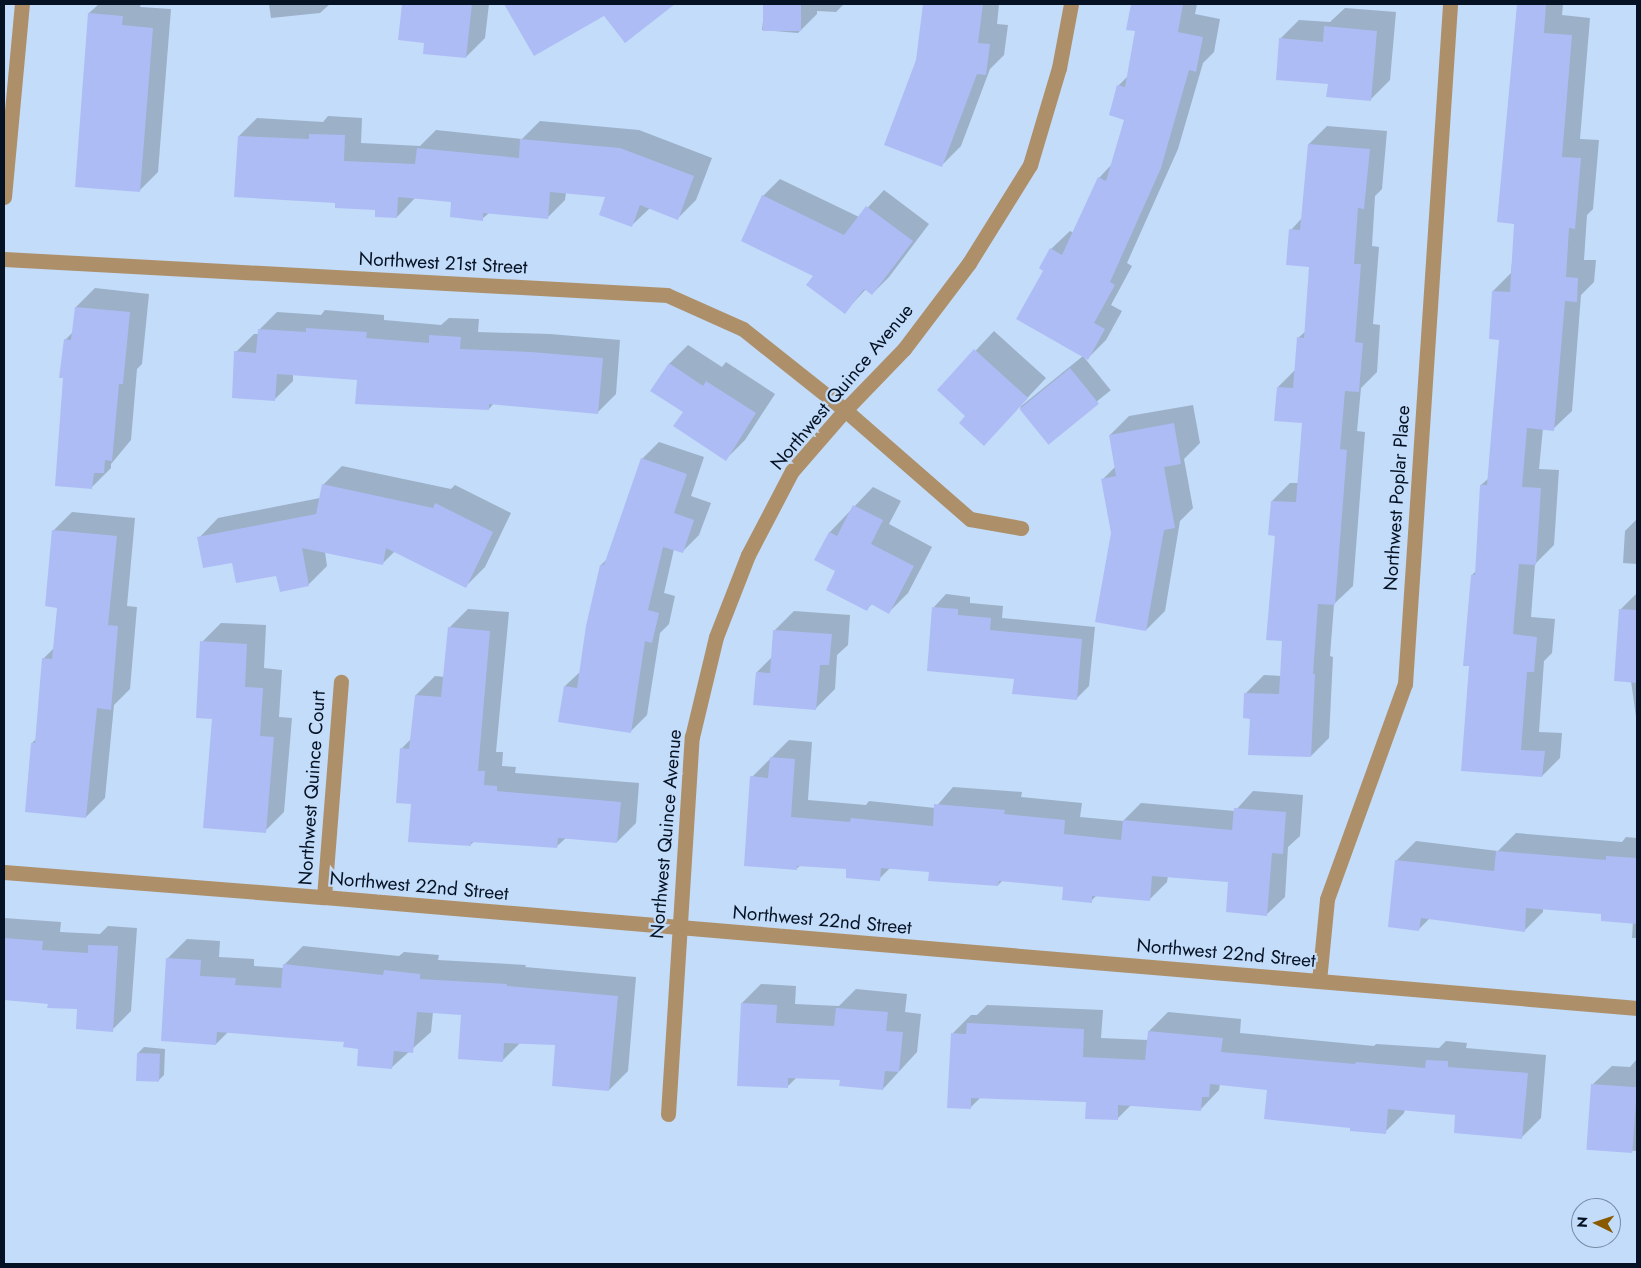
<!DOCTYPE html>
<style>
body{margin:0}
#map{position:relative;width:1641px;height:1268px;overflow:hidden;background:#c3dcfa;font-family:Jost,sans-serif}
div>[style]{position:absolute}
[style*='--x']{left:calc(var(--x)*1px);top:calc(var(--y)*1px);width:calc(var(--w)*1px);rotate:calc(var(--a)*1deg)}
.shadow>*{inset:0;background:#0003;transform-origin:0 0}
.building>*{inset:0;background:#aebcf5;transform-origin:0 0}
.minor>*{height:15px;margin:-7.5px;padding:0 7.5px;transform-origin:7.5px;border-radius:7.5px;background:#ad906a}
span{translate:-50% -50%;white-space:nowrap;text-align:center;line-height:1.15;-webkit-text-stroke:4.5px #c3dcfa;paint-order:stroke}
.street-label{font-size:19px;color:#051223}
.frame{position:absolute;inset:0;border:5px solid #051223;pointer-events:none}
.north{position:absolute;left:1571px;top:1198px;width:50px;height:50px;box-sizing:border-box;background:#c3dcfa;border:1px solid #778ba4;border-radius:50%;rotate:274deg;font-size:14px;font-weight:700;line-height:20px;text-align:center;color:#051223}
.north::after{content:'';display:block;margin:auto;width:18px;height:22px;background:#8a5a00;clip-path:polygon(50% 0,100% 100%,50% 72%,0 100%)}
</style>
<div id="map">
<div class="shadow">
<i style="clip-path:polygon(99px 4px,141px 4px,140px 7px,171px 9px,158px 172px,139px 191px,89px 13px)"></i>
<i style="clip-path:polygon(269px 4px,330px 4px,320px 13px,271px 18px)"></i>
<i style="clip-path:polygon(403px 4px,489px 4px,485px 38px,466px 57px,426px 42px,400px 39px)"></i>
<i style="clip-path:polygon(505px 4px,672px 4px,668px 7px,604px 14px,534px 54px)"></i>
<i style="clip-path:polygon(765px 4px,844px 4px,836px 12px,817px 11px,817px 14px,798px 33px,762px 30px)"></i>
<i style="clip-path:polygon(924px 4px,999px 4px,997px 24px,1008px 25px,1004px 55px,990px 69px,961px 146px,942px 165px,917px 60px)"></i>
<i style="clip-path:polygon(1133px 4px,1197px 4px,1195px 14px,1220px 19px,1214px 52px,1203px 63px,1178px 149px,1127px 263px,1132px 266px,1111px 305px,1122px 311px,1106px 340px,1088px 358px,1045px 270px,1051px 249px,1070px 231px,1074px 233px,1099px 178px,1112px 164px,1125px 119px,1110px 115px,1119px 85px,1128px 76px,1137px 30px,1128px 29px)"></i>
<i style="clip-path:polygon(1518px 4px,1563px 4px,1562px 15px,1590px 18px,1580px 139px,1599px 140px,1593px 209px,1587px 215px,1584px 260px,1596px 260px,1594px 282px,1581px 295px,1572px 411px,1553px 429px,1543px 428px,1539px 469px,1559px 470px,1554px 545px,1535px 564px,1531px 617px,1555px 619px,1552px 653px,1544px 661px,1539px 732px,1562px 733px,1560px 758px,1542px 776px,1462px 770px,1470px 665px,1472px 575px,1477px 570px,1481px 485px,1489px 478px,1501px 339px,1493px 291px,1511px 273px,1516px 222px,1498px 221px)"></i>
<i style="clip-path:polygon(1345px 8px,1396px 12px,1390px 80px,1371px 99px,1329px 83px,1280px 39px,1299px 20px,1330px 22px)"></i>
<i style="clip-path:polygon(328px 116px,362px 118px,361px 143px,420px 146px,436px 130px,522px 139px,540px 121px,639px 130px,712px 158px,696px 200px,678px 218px,650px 208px,631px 226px,607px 196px,566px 192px,565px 200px,547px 218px,489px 213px,482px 219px,453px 201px,415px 198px,397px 217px,376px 209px,336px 201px,239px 136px,257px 118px,323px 122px)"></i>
<i style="clip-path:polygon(1327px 126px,1387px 131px,1382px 189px,1375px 196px,1372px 246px,1379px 247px,1373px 324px,1380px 325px,1377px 372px,1361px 388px,1357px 431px,1365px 432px,1353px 586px,1334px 604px,1330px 656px,1333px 657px,1329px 738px,1311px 756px,1251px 718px,1245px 694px,1264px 675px,1281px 676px,1283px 640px,1272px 501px,1290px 483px,1299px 483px,1303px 422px,1278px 387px,1295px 370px,1298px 338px,1306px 331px,1310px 266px,1291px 230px,1302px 218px,1309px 144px)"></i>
<i style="clip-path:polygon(780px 179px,859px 217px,884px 190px,929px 224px,889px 277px,872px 294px,866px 289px,844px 313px,815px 276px,763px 196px)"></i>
<i style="clip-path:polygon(95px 288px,149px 294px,142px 364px,137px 369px,131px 440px,111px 464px,111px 468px,91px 488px,65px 377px,65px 340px,74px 331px,76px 307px)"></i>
<i style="clip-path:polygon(325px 310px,384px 315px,384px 320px,441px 325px,449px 318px,479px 319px,478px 332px,550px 334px,620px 340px,616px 394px,598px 412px,494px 403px,489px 409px,359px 379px,293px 374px,293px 381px,275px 399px,236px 352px,254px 334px,259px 334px,259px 330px,277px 312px,321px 315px)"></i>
<i style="clip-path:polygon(994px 331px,1046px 378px,1002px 425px,967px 415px,939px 390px)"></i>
<i style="clip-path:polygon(688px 345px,722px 367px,726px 362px,775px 394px,745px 440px,726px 459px,685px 412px,669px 364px)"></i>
<i style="left:1083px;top:356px;width:44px;height:81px;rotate:51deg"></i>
<i style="clip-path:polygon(1193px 405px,1200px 443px,1184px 459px,1193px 508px,1180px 521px,1165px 611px,1146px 630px,1112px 533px,1103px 479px,1116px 466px,1110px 435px,1129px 416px)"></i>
<i style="clip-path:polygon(659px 442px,704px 457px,691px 496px,711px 503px,699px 535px,682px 552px,674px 549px,664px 593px,675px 596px,669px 624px,660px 633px,647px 715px,630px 732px,565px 686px,581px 671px,601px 565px,607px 559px,642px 459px)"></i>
<i style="clip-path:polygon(342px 466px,451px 489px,455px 485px,511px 513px,485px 567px,466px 586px,395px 551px,382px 564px,325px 552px,327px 566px,308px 585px,233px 561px,199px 538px,218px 518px,320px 498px,323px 485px)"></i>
<i style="clip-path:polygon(873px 487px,901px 501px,889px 524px,932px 547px,908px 593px,889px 612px,872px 604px,866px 610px,837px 571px,816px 560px,830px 532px)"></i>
<i style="clip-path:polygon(72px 512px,135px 518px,127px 606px,137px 607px,130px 689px,114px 705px,105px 798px,86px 817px,32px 743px,36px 739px,43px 659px,55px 647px,58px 606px,53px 531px)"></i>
<i style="clip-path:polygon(1637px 519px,1637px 564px,1623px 563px,1625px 531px)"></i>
<i style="clip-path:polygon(1637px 593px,1637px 724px,1621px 609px)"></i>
<i style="clip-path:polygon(946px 594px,970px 597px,970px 603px,1003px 606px,1002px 618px,1095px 627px,1089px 686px,1076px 699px,1015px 678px,934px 607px)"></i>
<i style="clip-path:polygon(468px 609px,509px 612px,496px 752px,503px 752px,502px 766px,516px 767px,515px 773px,639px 783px,636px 823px,617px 842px,566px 838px,556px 847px,475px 841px,470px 845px,412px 803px,401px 749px,412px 738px,416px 695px,435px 676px,445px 677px,449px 628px)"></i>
<i style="clip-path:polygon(794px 611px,850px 615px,848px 645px,837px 655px,835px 689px,816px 708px,757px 672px,772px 657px,775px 630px)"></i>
<i style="clip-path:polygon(221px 623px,266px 625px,264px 668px,282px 670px,279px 717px,292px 718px,284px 812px,265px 831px,214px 718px,202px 642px)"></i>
<i style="clip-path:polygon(789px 740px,812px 742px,808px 800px,866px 805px,869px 801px,935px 808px,953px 787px,1022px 792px,1021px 797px,1082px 803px,1080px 817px,1123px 821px,1141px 803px,1235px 811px,1253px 791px,1303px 795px,1300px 836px,1288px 847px,1285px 897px,1267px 914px,1230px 881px,1168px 876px,1167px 882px,1149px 900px,1097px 895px,1091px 901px,1065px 886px,1003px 880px,998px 885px,930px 871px,891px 867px,879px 879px,848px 868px,801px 865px,796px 869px,752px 777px)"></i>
<i style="clip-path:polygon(1516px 833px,1622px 842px,1626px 837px,1637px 838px,1637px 938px,1632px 938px,1633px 922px,1603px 913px,1543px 908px,1543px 912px,1524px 931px,1430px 918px,1419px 929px,1397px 860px,1416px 841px,1498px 851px)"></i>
<i style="clip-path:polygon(4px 918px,61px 922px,60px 932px,100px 934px,108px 926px,137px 928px,131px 1011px,112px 1030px,79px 1008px,49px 1003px,5px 999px,4px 1002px)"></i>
<i style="clip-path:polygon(187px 939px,220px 941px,219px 957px,254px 959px,254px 966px,284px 968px,284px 965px,303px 946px,399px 956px,404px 952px,439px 955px,438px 960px,526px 965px,525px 967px,636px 977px,628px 1071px,609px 1090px,557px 1044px,521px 1042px,502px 1061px,462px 1014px,433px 1012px,431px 1032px,391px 1068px,345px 1041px,228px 1032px,216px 1044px,168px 958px)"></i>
<i style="clip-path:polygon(761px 984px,796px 986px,795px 1004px,839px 1006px,856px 989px,907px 994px,905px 1012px,921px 1014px,917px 1052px,883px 1089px,841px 1079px,797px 1077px,787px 1087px,742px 1003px)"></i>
<i style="clip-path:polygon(987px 1005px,1103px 1010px,1101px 1038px,1148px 1040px,1149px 1031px,1168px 1012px,1241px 1019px,1240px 1033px,1374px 1046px,1376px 1044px,1439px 1048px,1446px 1041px,1467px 1043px,1466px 1048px,1546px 1055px,1541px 1118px,1522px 1137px,1457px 1113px,1405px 1109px,1404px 1113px,1385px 1132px,1351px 1126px,1268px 1088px,1220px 1084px,1219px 1090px,1200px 1110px,1132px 1104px,1117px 1119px,1087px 1101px,981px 1097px,970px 1108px,952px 1034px,971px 1015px,977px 1015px)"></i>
<i style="clip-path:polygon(144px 1047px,165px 1049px,164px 1075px,158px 1081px,138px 1053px)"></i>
<i style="clip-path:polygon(1637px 1059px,1637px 1151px,1589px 1148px,1592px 1085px,1612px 1066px,1630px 1067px)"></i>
</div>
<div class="building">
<i style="clip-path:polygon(402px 4px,472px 4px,466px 58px,423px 54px,424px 43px,398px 40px)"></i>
<i style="clip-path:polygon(504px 4px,675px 4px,625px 43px,604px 16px,534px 56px)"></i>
<i style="left:763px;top:4px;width:38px;height:27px"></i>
<i style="clip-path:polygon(923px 4px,983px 4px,978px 43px,990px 44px,986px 75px,977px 74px,942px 167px,884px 145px,916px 60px)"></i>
<i style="clip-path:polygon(1131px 4px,1183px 4px,1178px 32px,1203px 37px,1196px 72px,1189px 70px,1161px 168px,1110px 282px,1115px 285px,1094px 323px,1105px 329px,1088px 360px,1016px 319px,1043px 271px,1039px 268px,1050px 248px,1062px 255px,1098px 177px,1106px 181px,1124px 120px,1109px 115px,1117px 85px,1125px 87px,1135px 31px,1126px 30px)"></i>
<i style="clip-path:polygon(1517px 4px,1546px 4px,1544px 33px,1572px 35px,1562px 157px,1581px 158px,1575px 229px,1569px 228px,1566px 277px,1578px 278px,1577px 302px,1565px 301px,1554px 431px,1527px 428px,1522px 487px,1541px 488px,1536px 565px,1519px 564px,1513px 634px,1537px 637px,1534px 672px,1527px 672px,1521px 750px,1545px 751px,1542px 777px,1461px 771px,1469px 666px,1463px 666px,1471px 575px,1475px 575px,1480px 485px,1487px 485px,1499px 340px,1489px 339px,1492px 291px,1510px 292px,1514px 224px,1497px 222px)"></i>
<i style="clip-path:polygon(88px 13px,123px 16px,122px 25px,153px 28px,140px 192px,75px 187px)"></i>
<i style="clip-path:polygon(1324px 26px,1377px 31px,1371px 101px,1326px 97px,1328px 84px,1276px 80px,1279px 38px,1323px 42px)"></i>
<i style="clip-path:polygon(309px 134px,345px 135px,344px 161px,415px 164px,417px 148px,519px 158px,520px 139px,620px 148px,694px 176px,678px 220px,640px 205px,632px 227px,599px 215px,605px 197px,550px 192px,548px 219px,483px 213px,483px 221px,450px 217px,451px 202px,398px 197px,397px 218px,375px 217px,375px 210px,335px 208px,335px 203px,234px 197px,238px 136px,309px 139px)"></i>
<i style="clip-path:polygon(1308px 144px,1370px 149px,1364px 209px,1358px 208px,1354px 264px,1361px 264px,1355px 342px,1363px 343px,1359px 392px,1345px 391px,1340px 449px,1347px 450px,1335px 605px,1318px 604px,1313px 674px,1315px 674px,1311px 757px,1248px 755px,1250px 719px,1243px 718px,1244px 693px,1279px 694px,1282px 641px,1266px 640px,1275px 536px,1268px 535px,1271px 501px,1296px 502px,1302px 423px,1274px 421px,1277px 387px,1293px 388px,1297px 337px,1304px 338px,1309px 267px,1286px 265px,1289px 229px,1300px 230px)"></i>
<i style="clip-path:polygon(762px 195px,844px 235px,866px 206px,913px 241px,872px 295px,864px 289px,845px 314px,806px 285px,813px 276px,741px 241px)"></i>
<i style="clip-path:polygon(75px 307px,130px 312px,123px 384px,119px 384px,112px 461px,105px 460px,104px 473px,94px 473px,92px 489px,55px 486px,63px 378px,59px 378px,64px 339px,71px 340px)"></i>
<i style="clip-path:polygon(306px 328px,367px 332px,366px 338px,429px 343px,429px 335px,461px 337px,460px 349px,531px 352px,603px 358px,598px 414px,489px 404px,489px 410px,355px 404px,357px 380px,277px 374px,275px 401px,232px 398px,234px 351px,256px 353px,258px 329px,306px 332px)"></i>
<i style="clip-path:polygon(974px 349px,1028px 398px,984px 446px,959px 423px,965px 416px,937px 390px)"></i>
<i style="clip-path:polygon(669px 363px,703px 386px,706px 381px,756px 413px,726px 461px,673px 426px,683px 412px,650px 391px)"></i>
<i style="left:1070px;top:368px;width:46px;height:65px;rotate:51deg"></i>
<i style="clip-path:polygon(1174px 423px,1181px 464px,1164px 467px,1175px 528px,1164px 530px,1146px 631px,1095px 622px,1111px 533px,1101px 479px,1116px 476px,1109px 435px)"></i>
<i style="clip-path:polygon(641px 458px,687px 474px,674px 513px,694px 520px,683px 553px,663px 547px,648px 610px,659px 613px,652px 643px,645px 641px,631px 733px,558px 722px,564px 686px,577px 688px,586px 626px,600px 565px,604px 565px)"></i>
<i style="clip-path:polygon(322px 484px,433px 508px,435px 503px,493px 532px,466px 588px,386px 548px,383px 565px,302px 548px,309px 586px,280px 592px,276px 576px,236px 583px,232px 563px,203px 568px,197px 537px,316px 514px)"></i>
<i style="clip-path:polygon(853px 505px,883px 520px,871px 544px,914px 566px,889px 614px,871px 604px,867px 611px,826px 590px,835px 571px,814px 560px,829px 532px,837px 536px)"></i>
<i style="clip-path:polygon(52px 530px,117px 536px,108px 625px,118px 626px,111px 710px,97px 708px,86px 818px,25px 812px,31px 743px,35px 743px,42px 658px,52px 659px,57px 608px,45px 606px)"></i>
<i style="clip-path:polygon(932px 607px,958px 609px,958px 615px,991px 618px,990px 630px,1082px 639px,1077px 700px,1012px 694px,1014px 679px,927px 671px)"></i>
<i style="clip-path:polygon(1619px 609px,1637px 610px,1637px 683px,1614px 681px)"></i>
<i style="clip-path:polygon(448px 627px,490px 631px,478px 771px,485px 771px,484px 785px,497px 786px,497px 791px,621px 802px,617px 843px,558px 838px,557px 848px,471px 842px,471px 846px,408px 842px,411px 804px,396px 803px,400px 748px,409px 749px,415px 695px,441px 697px)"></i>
<i style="clip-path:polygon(773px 630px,832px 634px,829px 665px,820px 665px,816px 710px,753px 705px,756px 672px,770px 673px)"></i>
<i style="clip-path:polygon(200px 641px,247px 644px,245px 687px,263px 688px,260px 736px,274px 737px,266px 833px,203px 828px,212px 719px,196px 718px)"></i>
<i style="clip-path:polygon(770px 757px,795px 759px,791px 817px,850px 822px,851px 818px,933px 826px,934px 804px,1005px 810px,1004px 814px,1065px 820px,1064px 834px,1121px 840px,1123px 820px,1232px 830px,1234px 808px,1286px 812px,1283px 854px,1272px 853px,1267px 916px,1226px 912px,1228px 882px,1152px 876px,1150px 901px,1092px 896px,1092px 903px,1062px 900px,1063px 887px,999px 881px,998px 886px,928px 881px,929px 872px,881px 868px,880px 881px,846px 878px,846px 869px,797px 866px,797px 870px,744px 866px,750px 776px,768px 778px)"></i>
<i style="clip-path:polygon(1496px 851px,1606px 860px,1606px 856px,1637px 858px,1637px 924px,1601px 921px,1601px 914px,1526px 908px,1525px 932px,1421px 918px,1419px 931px,1388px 927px,1395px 860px,1494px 871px)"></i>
<i style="clip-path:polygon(4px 938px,43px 941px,42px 950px,88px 953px,88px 945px,118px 946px,113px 1032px,76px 1029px,77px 1009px,47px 1008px,48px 1004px,4px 1000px)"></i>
<i style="clip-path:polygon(166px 958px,201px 960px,200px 976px,236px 978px,235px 985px,281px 988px,283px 964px,383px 975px,384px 970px,420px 974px,420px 979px,507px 984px,507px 986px,618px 996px,609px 1091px,552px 1086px,555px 1045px,504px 1043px,503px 1062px,458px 1059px,461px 1015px,417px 1012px,413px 1053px,394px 1051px,392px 1069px,357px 1066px,358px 1049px,343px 1047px,344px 1042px,217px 1032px,216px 1045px,161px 1041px)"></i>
<i style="clip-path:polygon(741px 1003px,777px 1005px,776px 1023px,834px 1026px,836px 1008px,888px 1012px,886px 1031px,903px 1032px,899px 1072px,885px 1071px,883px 1090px,839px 1086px,840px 1080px,788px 1078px,788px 1088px,737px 1086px)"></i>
<i style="clip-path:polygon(967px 1023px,1084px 1029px,1083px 1057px,1145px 1060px,1148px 1031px,1223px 1038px,1221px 1052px,1355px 1064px,1356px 1062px,1425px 1068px,1426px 1060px,1448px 1061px,1448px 1067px,1528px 1073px,1522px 1139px,1454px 1133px,1455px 1115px,1388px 1109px,1386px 1134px,1350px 1131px,1350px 1128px,1264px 1119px,1267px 1090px,1210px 1084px,1209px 1097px,1202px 1097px,1201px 1111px,1118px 1105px,1118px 1120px,1085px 1119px,1086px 1102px,971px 1098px,971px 1109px,947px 1108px,951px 1033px,966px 1034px)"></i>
<i style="left:137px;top:1053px;width:23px;height:28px;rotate:2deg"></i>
<i style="left:1591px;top:1084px;width:46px;height:66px;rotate:4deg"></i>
</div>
<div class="minor">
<i style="--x:4;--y:197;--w:194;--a:-84.7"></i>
<i style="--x:4;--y:259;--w:664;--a:3.11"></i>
<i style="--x:667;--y:295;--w:83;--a:24.1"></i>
<i style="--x:743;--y:329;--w:130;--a:38.5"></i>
<i style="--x:845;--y:410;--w:166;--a:41.1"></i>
<i style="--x:970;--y:519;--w:52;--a:10"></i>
<i style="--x:4;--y:872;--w:321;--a:4.5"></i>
<i style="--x:324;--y:897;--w:1318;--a:4.83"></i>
<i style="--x:324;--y:897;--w:216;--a:-85.5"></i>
<i style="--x:1319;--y:981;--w:82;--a:-84.4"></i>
<i style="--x:1327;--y:899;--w:229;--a:-70.1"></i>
<i style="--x:1405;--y:684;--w:681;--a:-86.21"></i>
<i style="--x:668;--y:1114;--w:378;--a:-86.4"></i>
<i style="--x:692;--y:737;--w:103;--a:-76.5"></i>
<i style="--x:716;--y:637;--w:88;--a:-68.7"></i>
<i style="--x:748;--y:555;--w:95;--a:-62.4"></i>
<i style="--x:792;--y:471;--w:81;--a:-49"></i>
<i style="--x:845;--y:410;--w:85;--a:-46"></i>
<i style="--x:904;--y:349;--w:108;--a:-52.9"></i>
<i style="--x:969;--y:263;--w:115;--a:-58.1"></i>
<i style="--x:1030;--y:165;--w:101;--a:-73.4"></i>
<i style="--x:1059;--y:68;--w:65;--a:-79.4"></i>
</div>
<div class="street-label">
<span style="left:443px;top:263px;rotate:3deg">Northwest 21st Street</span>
<span style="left:842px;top:387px;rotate:-50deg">Northwest Quince Avenue</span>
<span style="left:1397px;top:498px;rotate:-86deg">Northwest Poplar Place</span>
<span style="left:312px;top:788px;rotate:-86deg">Northwest Quince Court</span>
<span style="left:666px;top:834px;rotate:-85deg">Northwest Quince Avenue</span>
<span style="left:419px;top:886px;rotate:5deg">Northwest 22nd Street</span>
<span style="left:822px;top:920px;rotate:5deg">Northwest 22nd Street</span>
<span style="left:1226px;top:953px;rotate:5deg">Northwest 22nd Street</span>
</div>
<div class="frame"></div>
<div class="north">N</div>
</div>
